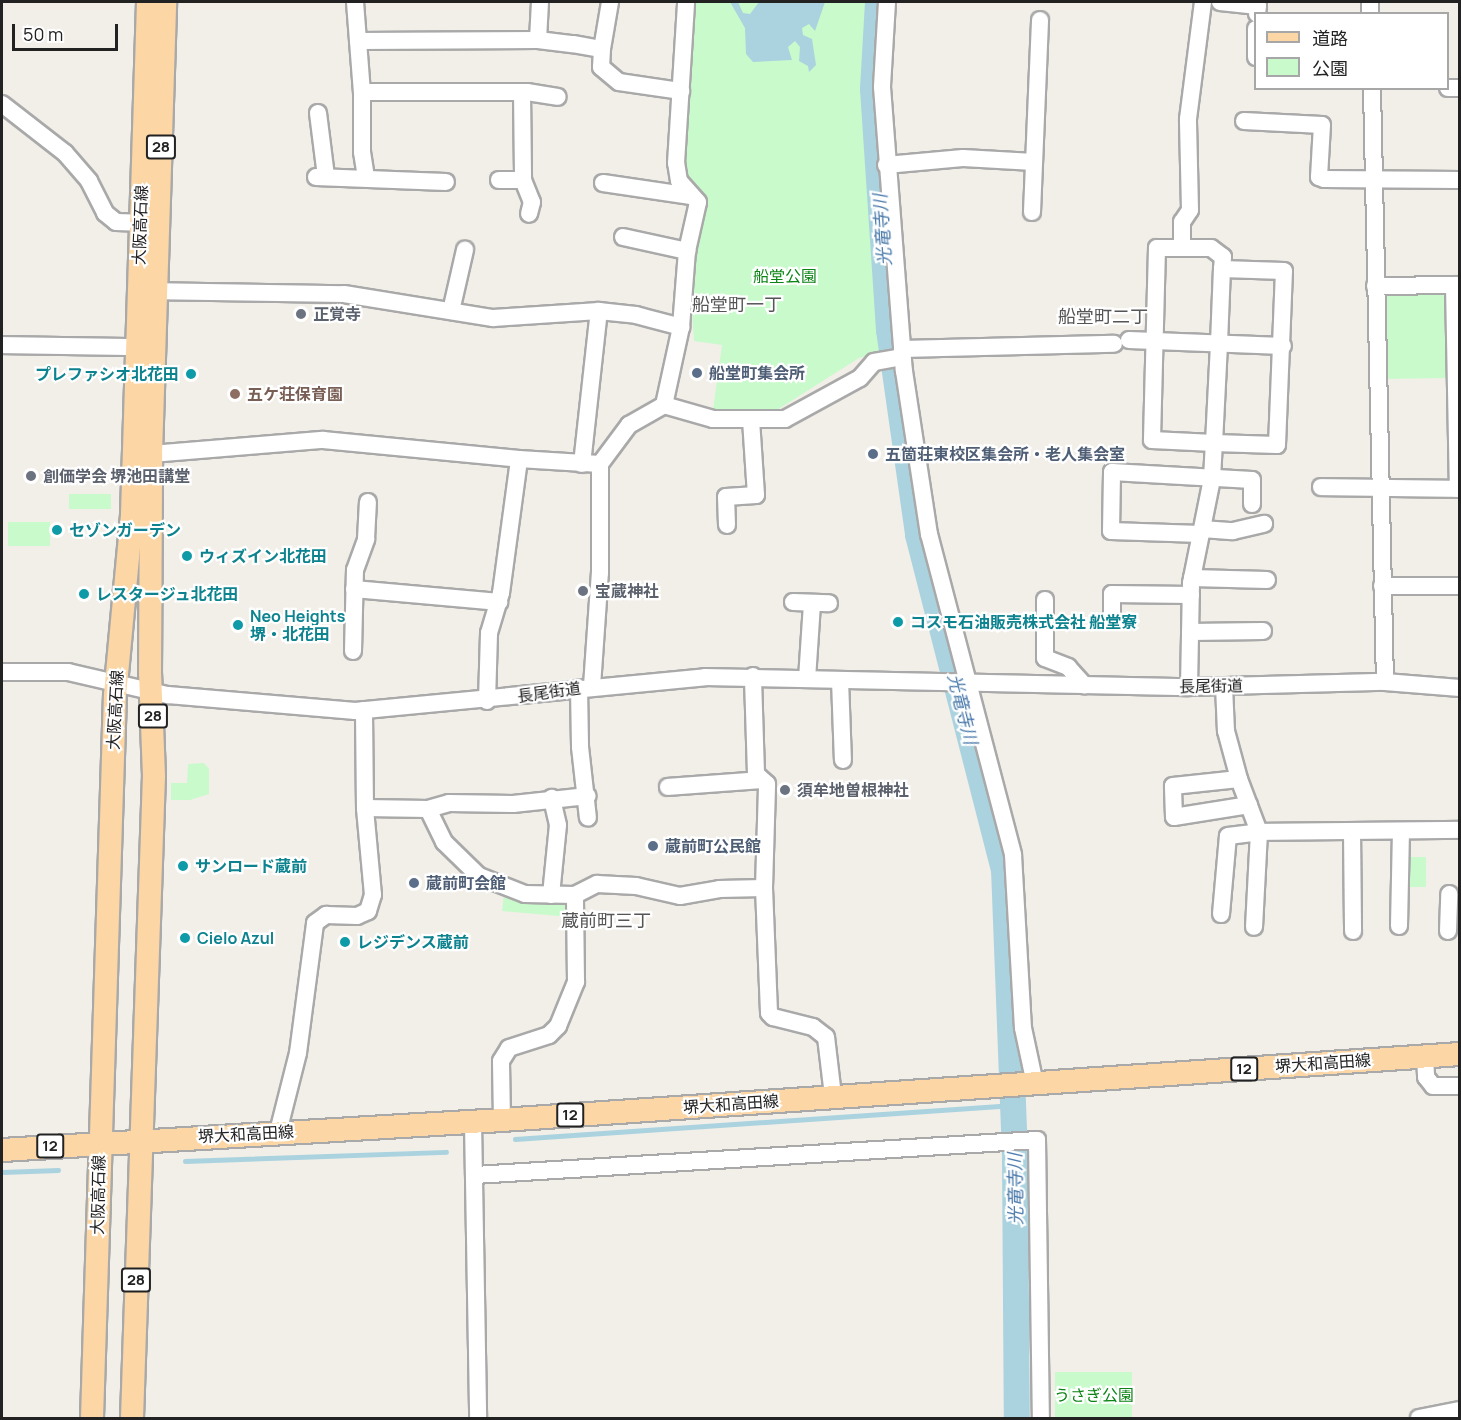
<!DOCTYPE html>
<meta charset="utf-8">
<style>
body{margin:0}
#map{position:relative;width:1461px;height:1420px;overflow:hidden;background:#f2efe9;font-family:Manrope,"Noto Sans JP",sans-serif}
div>[style]{position:absolute}
[style*='--x']{left:calc(var(--x)*1px);top:calc(var(--y)*1px);width:calc(var(--w)*1px);rotate:calc(var(--a)*1deg)}
.park>*{inset:0;background:#c8facc;transform-origin:0 0}
.water>*{inset:0;background:#aad3df}
.stream>*{height:4.5px;margin:-2.25px;padding:0 2.25px;transform-origin:2.25px;border-radius:2.25px;background:#aad3df}
.river>*{height:26px;margin:-13px;padding:0 13px;transform-origin:13px;border-radius:13px;background:#aad3df}
.roads{filter:drop-shadow(2px 0 #a9a9a9) drop-shadow(-2px 0 #a9a9a9) drop-shadow(0 2px #a9a9a9) drop-shadow(0 -2px #a9a9a9)}
.minor>*{height:16px;margin:-8px;padding:0 8px;transform-origin:8px;border-radius:8px;background:#fff}
.major>*{height:22px;margin:-11px;padding:0 11px;transform-origin:11px;border-radius:11px;background:#fcd6a4}
.dots>*{width:16px;height:16px;translate:-50% -50%;box-sizing:border-box;border:3px solid #fff;border-radius:50%}
span{translate:-50% -50%;white-space:nowrap;text-align:center;line-height:1.15;-webkit-text-stroke:4.5px #fff;paint-order:stroke}
.shield-label span{padding:2px 4px;background:#fff;border:2px solid;border-radius:4px;-webkit-text-stroke-width:0}
.shield-label{font-size:15px;color:#222;font-weight:700}
.street-label{font-size:16px;color:#222}
.park-label{font-size:16px;color:#0c8416}
.worship-label{font-size:16px;color:#5b616d;font-weight:700}
.left{translate:0 -50%;text-align:left}
.service-label{font-size:16px;color:#4e5e75;font-weight:700}
.culture-label{font-size:16px;color:#0d838f;font-weight:700}
.right{translate:-100% -50%;text-align:right}
.education-label{font-size:16px;color:#785e54;font-weight:700}
.water-label{font-size:18px;color:#4a7aab;font-style:italic}
.neighbourhood-label{font-size:18px;color:#555}
.frame{position:absolute;inset:0;border:3px solid #222;pointer-events:none}
.legend{position:absolute;left:1254px;top:12px;width:195px;height:78px;box-sizing:border-box;background:#fff;border:2px solid #a7a7a7;margin:0;padding:8px 10px;list-style:none;font-size:18px;color:#222}
.legend li{display:flex;align-items:center;gap:12px;height:30px}
.legend b{width:30px;border:2px solid #a7a7a7}
.scale{position:absolute;left:12px;top:24px;width:106px;height:27px;box-sizing:border-box;border:3px solid #222;border-top:0;padding-left:8px;font-size:18px;line-height:21px;white-space:nowrap;color:#222;-webkit-text-stroke:4px #fff;paint-order:stroke}
</style>
<div id="map">
<div class="park">
<i style="clip-path:polygon(691px 2px,865px 2px,864px 147px,885px 351px,859px 358px,777px 410px,713px 410px,722px 345px,694px 341px,690px 282px,704px 208px,685px 180px,681px 158px)"></i>
<i style="clip-path:polygon(1388px 291px,1439px 292px,1445px 297px,1448px 378px,1385px 379px,1384px 297px)"></i>
<i style="left:69px;top:494px;width:42px;height:15px"></i>
<i style="left:8px;top:522px;width:42px;height:24px"></i>
<i style="clip-path:polygon(204px 763px,209px 769px,209px 794px,190px 800px,171px 800px,171px 783px,187px 783px,188px 764px)"></i>
<i style="left:1409px;top:857px;width:17px;height:30px"></i>
<i style="clip-path:polygon(504px 894px,570px 903px,570px 917px,502px 911px)"></i>
<i style="left:1132px;top:1372px;width:46px;height:77px;rotate:90deg"></i>
</div>
<div class="water">
<i style="clip-path:polygon(730px 2px,738px 2px,743px 13px,750px 14px,759px 2px,825px 2px,815px 31px,809px 24px,802px 28px,803px 35px,812px 39px,816px 65px,809px 72px,808px 66px,799px 61px,800px 47px,795px 41px,788px 47px,792px 60px,753px 62px,746px 54px,745px 28px)"></i>
</div>
<div class="stream">
<i style="--x:515;--y:1139;--w:500;--a:-3.9"></i>
<i style="--x:185;--y:1161;--w:261;--a:-2"></i>
<i style="--x:2;--y:1172;--w:56;--a:-2"></i>
</div>
<div class="river">
<i style="--x:878;--y:2;--w:87;--a:93.3"></i>
<i style="--x:873;--y:89;--w:242;--a:86.2"></i>
<i style="--x:889;--y:330;--w:207;--a:81.9"></i>
<i style="--x:918;--y:535;--w:345;--a:75.6"></i>
<i style="--x:1004;--y:869;--w:291;--a:87.8"></i>
<i style="--x:1015;--y:1160;--w:258;--a:89.6"></i>
</div>
<div class="roads">
<div class="minor">
<i style="--x:355;--y:2;--w:90;--a:85.6"></i>
<i style="--x:362;--y:92;--w:165;--a:0"></i>
<i style="--x:527;--y:92;--w:31;--a:9"></i>
<i style="--x:887;--y:2;--w:85;--a:93.4"></i>
<i style="--x:882;--y:87;--w:285;--a:85.6"></i>
<i style="--x:904;--y:371;--w:165;--a:81.3"></i>
<i style="--x:929;--y:534;--w:332;--a:75.3"></i>
<i style="--x:1013;--y:855;--w:173;--a:86.7"></i>
<i style="--x:1023;--y:1028;--w:57;--a:77.9"></i>
<i style="--x:1220;--y:2;--w:38;--a:6"></i>
<i style="--x:1258;--y:6;--w:8;--a:97"></i>
<i style="--x:1370;--y:2;--w:12;--a:90"></i>
<i style="--x:1256;--y:29;--w:28;--a:90"></i>
<i style="--x:538;--y:40;--w:38;--a:-87"></i>
<i style="--x:358;--y:41;--w:180;--a:-0.3"></i>
<i style="--x:538;--y:40;--w:35;--a:7"></i>
<i style="--x:573;--y:44;--w:29;--a:10"></i>
<i style="--x:602;--y:49;--w:18;--a:93"></i>
<i style="--x:601;--y:67;--w:23;--a:40"></i>
<i style="--x:619;--y:82;--w:63;--a:8.3"></i>
<i style="--x:602;--y:49;--w:48;--a:-80.3"></i>
<i style="--x:1372;--y:88;--w:594;--a:88.75"></i>
<i style="--x:1448;--y:88;--w:12;--a:0"></i>
<i style="--x:362;--y:92;--w:60;--a:90"></i>
<i style="--x:362;--y:152;--w:26;--a:81"></i>
<i style="--x:522;--y:92;--w:88;--a:89.3"></i>
<i style="--x:523;--y:180;--w:24;--a:68"></i>
<i style="--x:532;--y:202;--w:12;--a:104"></i>
<i style="--x:2;--y:104;--w:80;--a:37.9"></i>
<i style="--x:65;--y:153;--w:37;--a:49"></i>
<i style="--x:89;--y:181;--w:36;--a:63"></i>
<i style="--x:105;--y:213;--w:14;--a:39"></i>
<i style="--x:116;--y:222;--w:24;--a:2"></i>
<i style="--x:318;--y:113;--w:64;--a:82.8"></i>
<i style="--x:1244;--y:121;--w:78;--a:2.9"></i>
<i style="--x:1322;--y:125;--w:52;--a:93.3"></i>
<i style="--x:1319;--y:177;--w:5;--a:22"></i>
<i style="--x:1324;--y:179;--w:136;--a:0.4"></i>
<i style="--x:886;--y:165;--w:77;--a:-5.2"></i>
<i style="--x:963;--y:158;--w:71;--a:3.2"></i>
<i style="--x:316;--y:177;--w:130;--a:2.2"></i>
<i style="--x:499;--y:180;--w:24;--a:0"></i>
<i style="--x:603;--y:183;--w:89;--a:8.4"></i>
<i style="--x:1032;--y:212;--w:192;--a:-87.6"></i>
<i style="--x:623;--y:237;--w:66;--a:12.3"></i>
<i style="--x:1182;--y:248;--w:26;--a:-90"></i>
<i style="--x:1182;--y:222;--w:14;--a:-56"></i>
<i style="--x:1190;--y:210;--w:91;--a:-91.3"></i>
<i style="--x:1188;--y:119;--w:118;--a:-82.7"></i>
<i style="--x:1454;--y:285;--w:204;--a:88.9"></i>
<i style="--x:1375;--y:286;--w:85;--a:-0.7"></i>
<i style="--x:145;--y:291;--w:199;--a:0.9"></i>
<i style="--x:344;--y:294;--w:151;--a:9.2"></i>
<i style="--x:493;--y:318;--w:106;--a:-3.8"></i>
<i style="--x:599;--y:311;--w:37;--a:6"></i>
<i style="--x:636;--y:315;--w:47;--a:14.9"></i>
<i style="--x:451;--y:311;--w:63;--a:-77.1"></i>
<i style="--x:1129;--y:340;--w:154;--a:2.2"></i>
<i style="--x:2;--y:345;--w:134;--a:0.9"></i>
<i style="--x:902;--y:349;--w:212;--a:-1.4"></i>
<i style="--x:664;--y:405;--w:51;--a:15.9"></i>
<i style="--x:713;--y:419;--w:72;--a:0"></i>
<i style="--x:785;--y:419;--w:85;--a:-28.7"></i>
<i style="--x:860;--y:378;--w:21;--a:-49"></i>
<i style="--x:874;--y:362;--w:28;--a:-10"></i>
<i style="--x:151;--y:454;--w:173;--a:-4.7"></i>
<i style="--x:323;--y:440;--w:197;--a:5.5"></i>
<i style="--x:582;--y:464;--w:154;--a:-83.7"></i>
<i style="--x:1321;--y:487;--w:139;--a:0.8"></i>
<i style="--x:727;--y:525;--w:28;--a:-92"></i>
<i style="--x:726;--y:497;--w:30;--a:-4"></i>
<i style="--x:756;--y:495;--w:75;--a:-93.8"></i>
<i style="--x:1202;--y:529;--w:31;--a:4"></i>
<i style="--x:1233;--y:531;--w:32;--a:-13"></i>
<i style="--x:1201;--y:534;--w:90;--a:-178.1"></i>
<i style="--x:1111;--y:531;--w:59;--a:-89"></i>
<i style="--x:1112;--y:472;--w:140;--a:3.3"></i>
<i style="--x:1252;--y:480;--w:24;--a:90"></i>
<i style="--x:1192;--y:578;--w:75;--a:1.5"></i>
<i style="--x:1382;--y:586;--w:78;--a:0"></i>
<i style="--x:354;--y:589;--w:146;--a:5.1"></i>
<i style="--x:1045;--y:600;--w:58;--a:90"></i>
<i style="--x:1045;--y:658;--w:25;--a:21"></i>
<i style="--x:1068;--y:667;--w:25;--a:48"></i>
<i style="--x:793;--y:602;--w:36;--a:2"></i>
<i style="--x:1112;--y:621;--w:27;--a:-90"></i>
<i style="--x:1112;--y:594;--w:79;--a:0.7"></i>
<i style="--x:1190;--y:632;--w:73;--a:-0.8"></i>
<i style="--x:353;--y:651;--w:81;--a:-88.6"></i>
<i style="--x:355;--y:570;--w:33;--a:-70"></i>
<i style="--x:366;--y:539;--w:37;--a:-87"></i>
<i style="--x:2;--y:672;--w:66;--a:0"></i>
<i style="--x:68;--y:672;--w:103;--a:13"></i>
<i style="--x:168;--y:695;--w:188;--a:4.9"></i>
<i style="--x:355;--y:711;--w:352;--a:-5.5"></i>
<i style="--x:705;--y:677;--w:484;--a:1.2"></i>
<i style="--x:1189;--y:687;--w:196;--a:-1.5"></i>
<i style="--x:1385;--y:682;--w:75;--a:4.6"></i>
<i style="--x:807;--y:679;--w:76;--a:-86.2"></i>
<i style="--x:840;--y:680;--w:80;--a:87.9"></i>
<i style="--x:592;--y:686;--w:113;--a:-86"></i>
<i style="--x:600;--y:573;--w:109;--a:-90"></i>
<i style="--x:1224;--y:686;--w:45;--a:87.5"></i>
<i style="--x:1226;--y:731;--w:50;--a:74.8"></i>
<i style="--x:1189;--y:687;--w:104;--a:-88.9"></i>
<i style="--x:1191;--y:583;--w:106;--a:-78.6"></i>
<i style="--x:1212;--y:479;--w:36;--a:-87"></i>
<i style="--x:1214;--y:443;--w:100;--a:-87.1"></i>
<i style="--x:1219;--y:343;--w:74;--a:-87.7"></i>
<i style="--x:1222;--y:269;--w:12;--a:-85"></i>
<i style="--x:1223;--y:257;--w:15;--a:-143"></i>
<i style="--x:1211;--y:248;--w:54;--a:180"></i>
<i style="--x:1157;--y:248;--w:192;--a:91.5"></i>
<i style="--x:1152;--y:440;--w:62;--a:2.8"></i>
<i style="--x:1214;--y:443;--w:63;--a:1.8"></i>
<i style="--x:1277;--y:445;--w:174;--a:-87.7"></i>
<i style="--x:1284;--y:271;--w:62;--a:-178.2"></i>
<i style="--x:579;--y:688;--w:59;--a:89"></i>
<i style="--x:580;--y:747;--w:71;--a:83.6"></i>
<i style="--x:487;--y:701;--w:68;--a:-88.3"></i>
<i style="--x:489;--y:633;--w:42;--a:-73.3"></i>
<i style="--x:501;--y:593;--w:135;--a:-82.3"></i>
<i style="--x:519;--y:459;--w:81;--a:3.5"></i>
<i style="--x:600;--y:464;--w:49;--a:-53.4"></i>
<i style="--x:629;--y:425;--w:40;--a:-29.7"></i>
<i style="--x:664;--y:405;--w:80;--a:-77.7"></i>
<i style="--x:681;--y:327;--w:76;--a:-85.5"></i>
<i style="--x:687;--y:251;--w:50;--a:-77.3"></i>
<i style="--x:698;--y:202;--w:28;--a:-132"></i>
<i style="--x:679;--y:181;--w:18;--a:-99"></i>
<i style="--x:676;--y:163;--w:161;--a:-86.4"></i>
<i style="--x:668;--y:787;--w:93;--a:-4.3"></i>
<i style="--x:1249;--y:805;--w:76;--a:170.9"></i>
<i style="--x:1174;--y:817;--w:31;--a:-92"></i>
<i style="--x:1173;--y:786;--w:66;--a:-6.1"></i>
<i style="--x:1239;--y:779;--w:57;--a:69.3"></i>
<i style="--x:1259;--y:832;--w:95;--a:93"></i>
<i style="--x:365;--y:808;--w:63;--a:0.9"></i>
<i style="--x:428;--y:809;--w:22;--a:-16"></i>
<i style="--x:449;--y:803;--w:64;--a:0.9"></i>
<i style="--x:513;--y:804;--w:75;--a:-6.1"></i>
<i style="--x:428;--y:809;--w:37;--a:64"></i>
<i style="--x:444;--y:842;--w:49;--a:44.2"></i>
<i style="--x:479;--y:876;--w:49;--a:21.4"></i>
<i style="--x:525;--y:894;--w:50;--a:1.1"></i>
<i style="--x:1352;--y:831;--w:100;--a:89.4"></i>
<i style="--x:764;--y:888;--w:125;--a:87.7"></i>
<i style="--x:769;--y:1013;--w:6;--a:45"></i>
<i style="--x:773;--y:1017;--w:41;--a:14"></i>
<i style="--x:813;--y:1027;--w:16;--a:38"></i>
<i style="--x:826;--y:1037;--w:59;--a:83.2"></i>
<i style="--x:551;--y:895;--w:70;--a:-84.3"></i>
<i style="--x:558;--y:825;--w:28;--a:-103"></i>
<i style="--x:1221;--y:914;--w:78;--a:-84.9"></i>
<i style="--x:1228;--y:836;--w:31;--a:-7"></i>
<i style="--x:1259;--y:832;--w:201;--a:-0.6"></i>
<i style="--x:1399;--y:926;--w:95;--a:-88.8"></i>
<i style="--x:1448;--y:931;--w:37;--a:-88"></i>
<i style="--x:1425;--y:1056;--w:21;--a:87"></i>
<i style="--x:1426;--y:1077;--w:11;--a:52"></i>
<i style="--x:1433;--y:1086;--w:27;--a:0"></i>
<i style="--x:502;--y:1120;--w:59;--a:-91"></i>
<i style="--x:501;--y:1061;--w:15;--a:-58"></i>
<i style="--x:509;--y:1048;--w:42;--a:-18"></i>
<i style="--x:549;--y:1035;--w:13;--a:-45"></i>
<i style="--x:558;--y:1026;--w:48;--a:-67.8"></i>
<i style="--x:576;--y:982;--w:87;--a:-90.7"></i>
<i style="--x:575;--y:895;--w:25;--a:-27"></i>
<i style="--x:597;--y:884;--w:39;--a:3"></i>
<i style="--x:636;--y:886;--w:45;--a:12.8"></i>
<i style="--x:680;--y:896;--w:40;--a:-10"></i>
<i style="--x:719;--y:889;--w:45;--a:-1.3"></i>
<i style="--x:764;--y:888;--w:104;--a:-88.3"></i>
<i style="--x:767;--y:784;--w:15;--a:-138"></i>
<i style="--x:756;--y:774;--w:98;--a:-91.8"></i>
<i style="--x:473;--y:1122;--w:296;--a:89"></i>
<i style="--x:278;--y:1132;--w:81;--a:-75.8"></i>
<i style="--x:298;--y:1053;--w:131;--a:-82.5"></i>
<i style="--x:315;--y:923;--w:14;--a:-36"></i>
<i style="--x:326;--y:915;--w:31;--a:2"></i>
<i style="--x:357;--y:916;--w:12;--a:-24"></i>
<i style="--x:368;--y:911;--w:17;--a:-73"></i>
<i style="--x:373;--y:895;--w:87;--a:-95.3"></i>
<i style="--x:365;--y:808;--w:98;--a:-90.6"></i>
<i style="--x:475;--y:1175;--w:563;--a:-3.56"></i>
<i style="--x:1037;--y:1140;--w:278;--a:89.2"></i>
<i style="--x:1419;--y:1418;--w:42;--a:-11"></i>
</div>
<div class="major">
<i style="--x:2;--y:1150;--w:501;--a:-3.43"></i>
<i style="--x:502;--y:1120;--w:960;--a:-3.94"></i>
<i style="--x:92;--y:1418;--w:723;--a:-88.18"></i>
<i style="--x:115;--y:695;--w:182;--a:-84.6"></i>
<i style="--x:132;--y:514;--w:512;--a:-88.21"></i>
<i style="--x:132;--y:1418;--w:642;--a:-88.04"></i>
<i style="--x:154;--y:776;--w:103;--a:-92.2"></i>
<i style="--x:150;--y:673;--w:219;--a:-89.7"></i>
<i style="--x:151;--y:454;--w:452;--a:-88.2"></i>
</div>
</div>
<div class="dots">
<i style="left:301px;top:314px;background:#6b7280"></i>
<i style="left:697px;top:373px;background:#5c6f8a"></i>
<i style="left:191px;top:374px;background:#0f9aa8"></i>
<i style="left:235px;top:394px;background:#8d6e63"></i>
<i style="left:873px;top:454px;background:#5c6f8a"></i>
<i style="left:31px;top:476px;background:#6b7280"></i>
<i style="left:57px;top:530px;background:#0f9aa8"></i>
<i style="left:187px;top:556px;background:#0f9aa8"></i>
<i style="left:583px;top:591px;background:#6b7280"></i>
<i style="left:84px;top:594px;background:#0f9aa8"></i>
<i style="left:898px;top:622px;background:#0f9aa8"></i>
<i style="left:238px;top:625px;background:#0f9aa8"></i>
<i style="left:785px;top:790px;background:#6b7280"></i>
<i style="left:653px;top:846px;background:#5c6f8a"></i>
<i style="left:183px;top:866px;background:#0f9aa8"></i>
<i style="left:414px;top:883px;background:#5c6f8a"></i>
<i style="left:185px;top:938px;background:#0f9aa8"></i>
<i style="left:345px;top:942px;background:#0f9aa8"></i>
</div>
<div class="shield-label">
<span style="left:161px;top:147px">28</span>
<span style="left:153px;top:716px">28</span>
<span style="left:1244px;top:1069px">12</span>
<span style="left:570px;top:1115px">12</span>
<span style="left:50px;top:1146px">12</span>
<span style="left:136px;top:1280px">28</span>
</div>
<div class="street-label">
<span style="left:140px;top:225px;rotate:-88deg">大阪高石線</span>
<span style="left:1211px;top:686px;rotate:-1deg">長尾街道</span>
<span style="left:549px;top:692px;rotate:-8deg">長尾街道</span>
<span style="left:115px;top:710px;rotate:-87deg">大阪高石線</span>
<span style="left:1323px;top:1063px;rotate:-4deg">堺大和高田線</span>
<span style="left:731px;top:1104px;rotate:-4deg">堺大和高田線</span>
<span style="left:246px;top:1134px;rotate:-3deg">堺大和高田線</span>
<span style="left:98px;top:1195px;rotate:-89deg">大阪高石線</span>
</div>
<div class="park-label">
<span style="left:785px;top:276px">船堂公園</span>
<span style="left:1094px;top:1395px">うさぎ公園</span>
</div>
<div class="worship-label">
<span class="left" style="left:313px;top:314px">正覚寺</span>
<span class="left" style="left:43px;top:476px">創価学会 堺池田講堂</span>
<span class="left" style="left:595px;top:591px">宝蔵神社</span>
<span class="left" style="left:797px;top:790px">須牟地曽根神社</span>
</div>
<div class="service-label">
<span class="left" style="left:709px;top:373px">船堂町集会所</span>
<span class="left" style="left:885px;top:454px">五箇荘東校区集会所・老人集会室</span>
<span class="left" style="left:665px;top:846px">蔵前町公民館</span>
<span class="left" style="left:426px;top:883px">蔵前町会館</span>
</div>
<div class="culture-label">
<span class="right" style="left:179px;top:374px">プレファシオ北花田</span>
<span class="left" style="left:69px;top:530px">セゾンガーデン</span>
<span class="left" style="left:199px;top:556px">ウィズイン北花田</span>
<span class="left" style="left:96px;top:594px">レスタージュ北花田</span>
<span class="left" style="left:250px;top:625px">Neo Heights<br>堺・北花田</span>
<span class="left" style="left:910px;top:622px">コスモ石油販売株式会社 船堂寮</span>
<span class="left" style="left:195px;top:866px">サンロード蔵前</span>
<span class="left" style="left:197px;top:938px">Cielo Azul</span>
<span class="left" style="left:357px;top:942px">レジデンス蔵前</span>
</div>
<div class="education-label">
<span class="left" style="left:247px;top:394px">五ケ荘保育園</span>
</div>
<div class="water-label">
<span style="left:882px;top:230px;rotate:-94deg">光竜寺川</span>
<span style="left:963px;top:709px;rotate:76deg">光竜寺川</span>
<span style="left:1015px;top:1189px;rotate:-91deg">光竜寺川</span>
</div>
<div class="neighbourhood-label">
<span style="left:737px;top:304px">船堂町一丁</span>
<span style="left:1103px;top:316px">船堂町二丁</span>
<span style="left:606px;top:920px">蔵前町三丁</span>
</div>
<div class="frame"></div>
<ul class="legend">
<li><b style="height:8px;background:#fcd6a4"></b>道路</li>
<li><b style="height:16px;background:#c8facc"></b>公園</li>
</ul>
<div class="scale">50 m</div>
</div>
